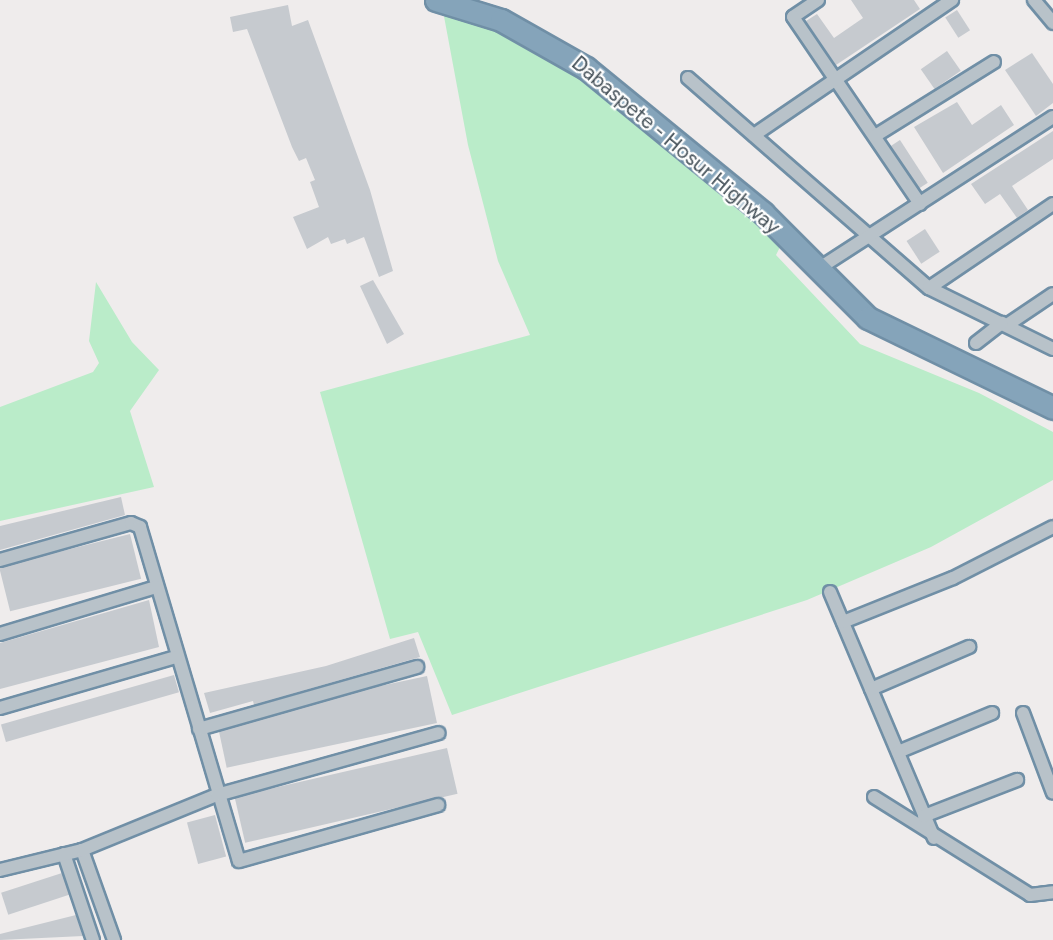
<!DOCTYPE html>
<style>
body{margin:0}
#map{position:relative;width:1053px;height:940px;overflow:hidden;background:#efecec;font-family:Figtree,sans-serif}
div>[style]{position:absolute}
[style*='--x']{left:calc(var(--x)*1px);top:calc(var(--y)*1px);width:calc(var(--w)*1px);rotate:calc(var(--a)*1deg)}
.green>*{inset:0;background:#baecc9}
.building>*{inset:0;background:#c6cacf;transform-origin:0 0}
.roads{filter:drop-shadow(2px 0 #708fa6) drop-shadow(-2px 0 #708fa6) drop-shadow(0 2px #708fa6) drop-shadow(0 -2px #708fa6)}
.street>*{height:12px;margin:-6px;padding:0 6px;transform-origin:6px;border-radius:6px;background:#b8c2c9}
.highway>*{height:21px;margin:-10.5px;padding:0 10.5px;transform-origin:10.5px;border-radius:10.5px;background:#85a4ba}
span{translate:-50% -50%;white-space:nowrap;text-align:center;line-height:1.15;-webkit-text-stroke:4.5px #fff;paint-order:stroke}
.street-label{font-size:21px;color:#455159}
</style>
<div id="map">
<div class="green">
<i style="clip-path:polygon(443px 11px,511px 35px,563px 64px,644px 127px,781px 245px,776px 255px,860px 344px,979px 393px,1053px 432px,1053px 480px,931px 547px,807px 600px,452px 715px,418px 632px,390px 639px,320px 392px,530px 335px,498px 261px,468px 145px)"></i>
<i style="clip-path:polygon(96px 282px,132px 342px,159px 370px,130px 411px,154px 487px,0 521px,0 407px,93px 372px,99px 363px,89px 341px)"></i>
</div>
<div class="building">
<i style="clip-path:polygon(851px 0,914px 0,920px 9px,836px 65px,806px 21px,817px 14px,834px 38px,863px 18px)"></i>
<i style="clip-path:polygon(288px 5px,292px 26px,308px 20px,370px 190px,393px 271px,379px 277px,364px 237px,347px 244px,345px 239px,331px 244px,328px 237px,307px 249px,293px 217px,319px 207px,310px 182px,315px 180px,306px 158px,299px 161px,292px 147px,247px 29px,233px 32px,230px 17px)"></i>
<i style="left:957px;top:10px;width:24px;height:14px;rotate:57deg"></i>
<i style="left:947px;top:51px;width:24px;height:32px;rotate:55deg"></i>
<i style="clip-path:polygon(1032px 53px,1053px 84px,1053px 103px,1036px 116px,1005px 70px)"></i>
<i style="clip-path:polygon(957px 102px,972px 125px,1001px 105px,1014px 125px,943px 173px,914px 127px)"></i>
<i style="clip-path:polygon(1053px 131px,1053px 159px,1012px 186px,1028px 210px,1017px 218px,1000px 194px,985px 204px,971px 184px)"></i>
<i style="left:900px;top:140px;width:51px;height:11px;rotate:57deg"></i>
<i style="left:925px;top:229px;width:27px;height:22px;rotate:57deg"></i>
<i style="clip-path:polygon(373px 280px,404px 334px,387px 344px,360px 286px)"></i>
<i style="clip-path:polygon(121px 497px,125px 515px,0 550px,0 526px)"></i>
<i style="left:130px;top:534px;width:46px;height:135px;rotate:76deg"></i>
<i style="clip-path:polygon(149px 600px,159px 647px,0 689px,0 643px)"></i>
<i style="clip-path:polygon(414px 638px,420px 657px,254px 705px,253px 701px,210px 713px,204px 693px,326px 666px)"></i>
<i style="left:174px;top:675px;width:18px;height:180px;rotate:74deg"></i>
<i style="left:427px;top:676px;width:48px;height:215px;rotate:78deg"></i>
<i style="left:447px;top:748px;width:47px;height:218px;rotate:77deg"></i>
<i style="left:215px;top:815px;width:43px;height:29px;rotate:75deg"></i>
<i style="left:62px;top:873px;width:23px;height:64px;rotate:72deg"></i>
<i style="clip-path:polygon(76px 915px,83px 936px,0 940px,0 934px)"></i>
</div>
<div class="roads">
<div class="street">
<i style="--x:818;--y:0;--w:30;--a:146"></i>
<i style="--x:793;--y:17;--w:226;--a:55.8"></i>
<i style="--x:1034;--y:0;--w:30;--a:50"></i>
<i style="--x:688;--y:78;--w:320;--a:41.1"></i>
<i style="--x:929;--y:288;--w:138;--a:26.2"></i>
<i style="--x:754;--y:135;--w:240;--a:-34.3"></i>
<i style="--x:875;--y:136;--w:140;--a:-31.9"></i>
<i style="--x:818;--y:269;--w:280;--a:-32.9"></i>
<i style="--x:929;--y:288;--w:150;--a:-34.1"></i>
<i style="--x:1007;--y:325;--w:55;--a:-34"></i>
<i style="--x:976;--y:343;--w:33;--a:-38"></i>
<i style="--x:0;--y:560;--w:136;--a:-15.8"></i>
<i style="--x:131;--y:523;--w:10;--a:24"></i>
<i style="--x:140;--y:527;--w:348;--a:73.5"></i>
<i style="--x:239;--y:861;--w:207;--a:-15.7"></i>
<i style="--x:830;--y:592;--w:267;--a:67.1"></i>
<i style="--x:843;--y:622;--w:118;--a:-21.8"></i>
<i style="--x:953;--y:578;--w:112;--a:-27"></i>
<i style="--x:0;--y:634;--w:163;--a:-16.8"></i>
<i style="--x:871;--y:689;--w:107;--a:-23.2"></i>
<i style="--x:0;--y:708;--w:183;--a:-16.2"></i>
<i style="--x:1023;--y:713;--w:85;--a:69.4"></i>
<i style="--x:199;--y:729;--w:227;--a:-15.9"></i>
<i style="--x:898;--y:752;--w:102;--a:-22.5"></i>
<i style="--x:874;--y:797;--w:184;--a:32.1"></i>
<i style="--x:1030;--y:895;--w:23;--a:-7"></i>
<i style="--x:924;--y:816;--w:100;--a:-21.2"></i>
<i style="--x:82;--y:850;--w:96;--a:70.4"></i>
<i style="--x:64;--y:854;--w:91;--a:71.4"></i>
<i style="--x:0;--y:870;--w:84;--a:-13.7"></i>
<i style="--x:82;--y:850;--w:146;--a:-22.2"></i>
<i style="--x:217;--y:795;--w:230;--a:-15.6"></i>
</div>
<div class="highway">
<i style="--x:436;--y:0;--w:68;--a:17.1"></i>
<i style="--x:501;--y:20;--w:98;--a:29.5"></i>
<i style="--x:586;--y:68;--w:229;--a:39.3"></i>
<i style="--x:763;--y:213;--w:148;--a:45"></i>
<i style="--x:868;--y:318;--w:206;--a:25.9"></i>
</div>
</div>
<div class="street-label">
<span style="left:676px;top:145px;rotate:40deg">Dabaspete - Hosur Highway</span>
</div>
</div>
